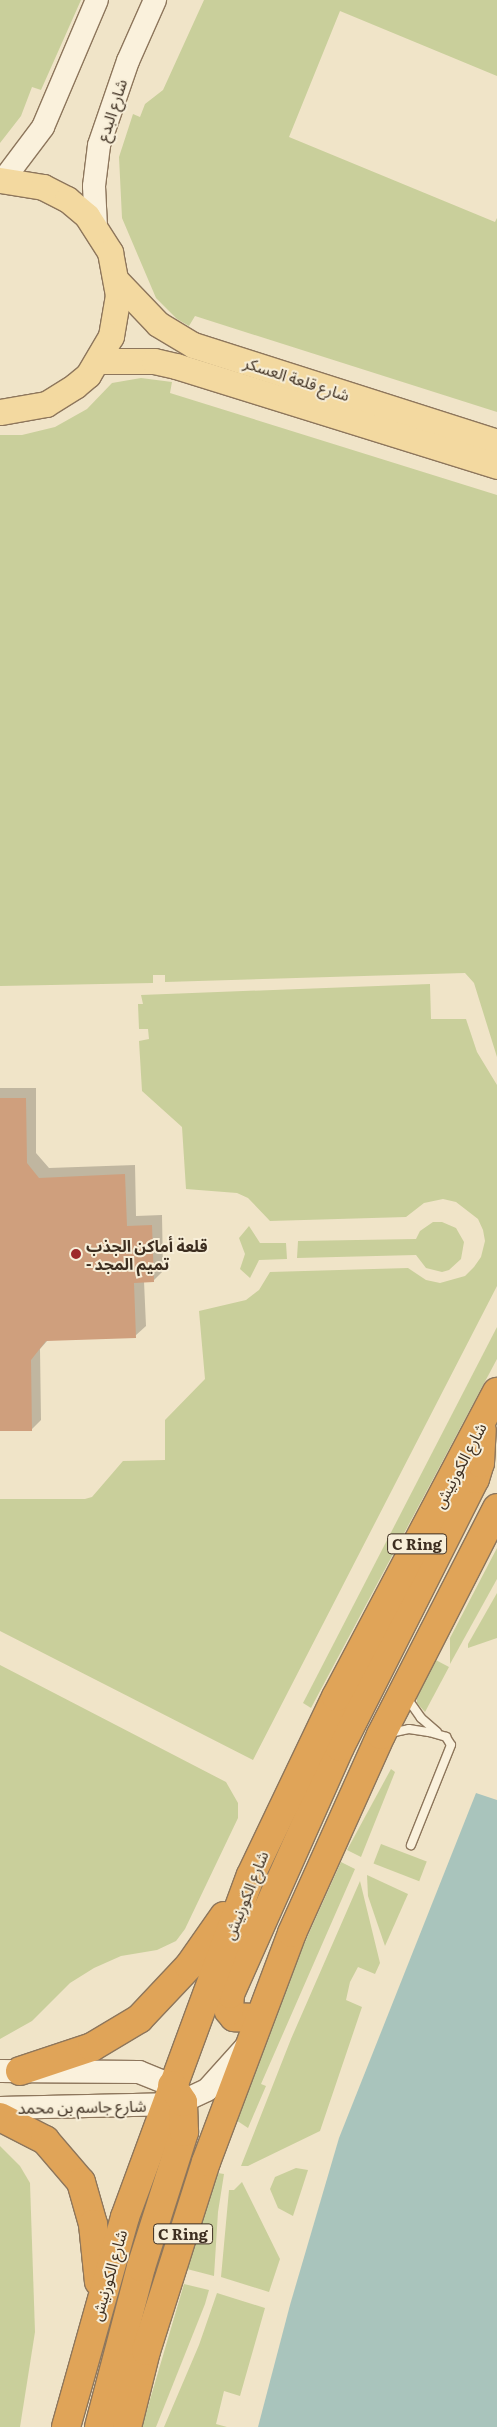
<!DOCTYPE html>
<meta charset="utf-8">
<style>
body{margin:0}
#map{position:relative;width:497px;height:2427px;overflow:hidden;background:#f0e4c8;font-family:Literata,"Noto Sans Arabic",serif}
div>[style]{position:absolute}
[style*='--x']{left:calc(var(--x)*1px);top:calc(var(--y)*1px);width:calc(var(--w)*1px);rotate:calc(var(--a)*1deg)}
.green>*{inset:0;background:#c9cf9b;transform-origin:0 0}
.water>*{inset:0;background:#a9c4bc}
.shadow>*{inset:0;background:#0003}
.building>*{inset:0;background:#cf9f7d}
.roads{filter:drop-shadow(1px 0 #8d765c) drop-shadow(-1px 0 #8d765c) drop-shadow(0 1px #8d765c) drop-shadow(0 -1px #8d765c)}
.lane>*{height:8px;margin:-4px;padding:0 4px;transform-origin:4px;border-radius:4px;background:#faf1dc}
.secondary>*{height:22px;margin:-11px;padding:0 11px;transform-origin:11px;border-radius:11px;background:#faf1dc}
.primary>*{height:25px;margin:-12.5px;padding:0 12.5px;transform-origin:12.5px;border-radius:12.5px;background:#f3d9a0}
.highway>*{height:28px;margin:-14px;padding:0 14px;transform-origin:14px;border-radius:14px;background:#e0a458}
.dots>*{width:14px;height:14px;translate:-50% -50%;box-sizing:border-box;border:2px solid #f7eed8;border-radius:50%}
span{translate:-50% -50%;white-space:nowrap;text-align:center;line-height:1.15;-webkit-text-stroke:4px #f7eed8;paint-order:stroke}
.shield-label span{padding:1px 4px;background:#f7eed8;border:1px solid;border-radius:4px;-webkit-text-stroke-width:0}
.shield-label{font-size:15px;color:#3d2e20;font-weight:700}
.street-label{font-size:16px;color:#3d2e20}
.poi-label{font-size:16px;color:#3d2e20;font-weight:700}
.left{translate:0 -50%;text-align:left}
</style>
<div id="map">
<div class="green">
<i style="clip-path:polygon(0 0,81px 0,41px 90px,32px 87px,21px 116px,0 143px)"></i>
<i style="clip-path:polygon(204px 0,497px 0,497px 76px,340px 11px,289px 137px,495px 222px,497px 218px,497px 412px,195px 316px,189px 326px,177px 319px,156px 298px,122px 218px,119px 157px,133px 114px,140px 117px,145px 104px,163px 90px)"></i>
<i style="clip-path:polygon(141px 378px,172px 382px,170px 393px,497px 495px,497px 1057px,474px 983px,465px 973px,165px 982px,165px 975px,153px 975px,153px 983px,0 986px,0 435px,22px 435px,55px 427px,87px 409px,112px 383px)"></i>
<i style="clip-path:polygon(430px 984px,431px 1019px,466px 1019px,477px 1052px,497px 1085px,497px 1286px,253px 1760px,0 1631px,0 1499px,85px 1499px,92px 1497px,123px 1461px,165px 1460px,165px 1420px,205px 1379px,199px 1311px,246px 1300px,259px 1290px,270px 1272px,408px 1268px,426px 1280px,440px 1283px,465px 1276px,474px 1267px,481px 1257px,485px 1241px,483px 1230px,478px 1219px,456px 1202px,443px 1199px,424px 1203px,406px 1217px,270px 1221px,248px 1198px,237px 1193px,186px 1189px,182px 1127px,142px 1091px,139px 1041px,149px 1039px,148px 1029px,139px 1029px,138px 1004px,143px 1004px,141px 995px)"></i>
<i style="clip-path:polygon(433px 1222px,442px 1222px,456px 1228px,464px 1242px,461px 1259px,449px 1270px,442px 1272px,426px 1268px,416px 1255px,297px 1258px,298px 1241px,416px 1239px,420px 1231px)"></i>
<i style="clip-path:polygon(249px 1226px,260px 1243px,286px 1243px,287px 1259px,259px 1260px,250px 1278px,240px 1269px,245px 1254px,239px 1238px)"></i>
<i style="clip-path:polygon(497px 1327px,497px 1359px,311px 1708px,303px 1703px)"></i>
<i style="clip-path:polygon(497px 1548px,497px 1579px,450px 1664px,450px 1638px)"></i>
<i style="clip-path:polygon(497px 1593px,497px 1638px,468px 1648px,468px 1644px)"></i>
<i style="clip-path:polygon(432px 1658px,449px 1667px,425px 1712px,417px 1703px,417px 1690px)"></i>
<i style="clip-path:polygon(0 1665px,226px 1782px,238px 1803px,238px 1818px,185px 1929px,176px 1941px,157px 1950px,121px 1956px,94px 1968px,70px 1983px,32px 2021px,0 2039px)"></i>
<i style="clip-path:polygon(391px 1769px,395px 1772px,361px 1857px,347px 1850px)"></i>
<i style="left:381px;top:1844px;width:49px;height:21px;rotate:21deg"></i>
<i style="clip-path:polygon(341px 1862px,355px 1869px,261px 2084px,266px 2086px,248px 2128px,236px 2120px,291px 1973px)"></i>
<i style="clip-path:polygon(367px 1875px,408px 1894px,385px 1946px,368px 1896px)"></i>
<i style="clip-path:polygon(360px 1881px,380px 1963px,375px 1974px,358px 1967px,350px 1982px,346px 2000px,362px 2007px,320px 2131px,248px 2166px,241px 2166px,291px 2039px)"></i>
<i style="clip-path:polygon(0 2146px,20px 2166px,30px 2183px,35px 2332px,20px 2427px,0 2427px)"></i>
<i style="clip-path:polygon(296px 2168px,308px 2170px,293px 2216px,278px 2208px,270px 2189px,275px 2177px)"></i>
<i style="clip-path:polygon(218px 2173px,224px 2174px,218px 2212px,214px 2276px,187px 2269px)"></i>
<i style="clip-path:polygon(242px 2182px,280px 2259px,269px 2292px,221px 2277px,229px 2190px,234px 2190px)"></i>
<i style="clip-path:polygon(184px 2284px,209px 2290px,205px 2304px,156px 2427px,142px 2427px)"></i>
<i style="clip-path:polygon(217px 2293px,265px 2308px,240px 2396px,224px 2391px,216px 2424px,227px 2427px,164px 2427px,199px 2345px)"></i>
</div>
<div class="water">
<i style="clip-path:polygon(476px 1793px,497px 1800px,497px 2427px,258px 2427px,290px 2305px,339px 2138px)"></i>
</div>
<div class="shadow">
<i style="clip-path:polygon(0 1088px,36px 1088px,36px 1153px,49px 1168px,135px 1165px,136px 1216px,162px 1215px,163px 1271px,153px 1281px,144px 1281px,146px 1326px,135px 1336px,48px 1340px,40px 1349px,41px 1420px,31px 1430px,0 1430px)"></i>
</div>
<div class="building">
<i style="clip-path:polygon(0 1098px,26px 1098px,27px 1163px,39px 1178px,125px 1174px,127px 1226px,152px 1225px,154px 1282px,134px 1283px,136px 1338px,46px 1341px,31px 1360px,32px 1431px,0 1431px)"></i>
</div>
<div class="roads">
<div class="lane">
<i style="--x:407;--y:1698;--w:24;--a:55"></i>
<i style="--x:421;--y:1718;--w:21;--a:41"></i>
<i style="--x:390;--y:1733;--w:19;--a:-12"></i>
<i style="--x:409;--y:1729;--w:20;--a:9"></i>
<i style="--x:429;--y:1732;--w:18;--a:16"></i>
<i style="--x:446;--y:1737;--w:9;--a:58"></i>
<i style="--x:451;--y:1745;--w:108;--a:111.8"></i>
</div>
<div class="secondary">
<i style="--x:4;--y:179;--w:65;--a:-53.1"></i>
<i style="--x:43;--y:127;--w:138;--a:-67"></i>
<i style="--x:96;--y:227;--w:41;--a:-92.8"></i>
<i style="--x:94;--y:186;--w:41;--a:-83"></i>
<i style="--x:99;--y:145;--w:89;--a:-71"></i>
<i style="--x:128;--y:61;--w:67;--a:-66.1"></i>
<i style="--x:0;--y:2071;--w:139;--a:0.4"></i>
<i style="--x:139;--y:2072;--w:35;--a:22"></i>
<i style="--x:0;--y:2108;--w:177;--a:-1.3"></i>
<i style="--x:177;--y:2104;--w:33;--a:-25"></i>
<i style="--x:207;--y:2090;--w:57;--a:-47.9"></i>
</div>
<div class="primary">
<i style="--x:0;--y:180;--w:44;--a:9.2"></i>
<i style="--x:43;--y:187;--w:27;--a:27"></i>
<i style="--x:67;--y:199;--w:26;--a:40"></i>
<i style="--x:87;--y:216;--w:43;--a:57.4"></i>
<i style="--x:110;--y:252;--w:44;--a:79.5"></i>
<i style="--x:118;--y:295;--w:42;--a:99.7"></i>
<i style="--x:111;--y:336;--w:45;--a:120.5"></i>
<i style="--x:88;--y:375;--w:17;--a:140"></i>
<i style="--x:75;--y:386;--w:34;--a:148"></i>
<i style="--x:46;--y:404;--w:47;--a:170.1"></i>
<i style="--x:117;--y:281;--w:59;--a:46.4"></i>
<i style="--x:158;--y:324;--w:41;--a:31"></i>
<i style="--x:193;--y:345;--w:319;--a:17.7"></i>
<i style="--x:98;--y:361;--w:56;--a:0"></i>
<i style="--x:154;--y:361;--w:23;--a:13"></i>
<i style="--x:176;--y:366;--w:336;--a:17.3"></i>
</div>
<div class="highway">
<i style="--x:258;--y:2018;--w:24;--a:-178"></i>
<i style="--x:234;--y:2017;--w:8;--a:-130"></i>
<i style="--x:229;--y:2011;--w:17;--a:-87"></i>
<i style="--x:230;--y:1994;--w:270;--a:-66"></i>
<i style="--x:340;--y:1747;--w:300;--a:-63.3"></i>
<i style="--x:475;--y:1479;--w:17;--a:-73"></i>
<i style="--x:480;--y:1463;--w:33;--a:-87"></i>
<i style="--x:20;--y:2071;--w:76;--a:-18.4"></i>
<i style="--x:92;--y:2047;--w:55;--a:-30.8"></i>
<i style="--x:139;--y:2019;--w:73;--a:-46.7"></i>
<i style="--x:189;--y:1966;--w:61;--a:-55"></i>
<i style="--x:0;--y:2117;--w:51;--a:27.1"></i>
<i style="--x:45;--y:2140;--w:55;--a:49.4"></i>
<i style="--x:81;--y:2182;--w:44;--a:74.1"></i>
<i style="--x:93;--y:2224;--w:58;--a:84.1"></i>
<i style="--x:66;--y:2427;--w:218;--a:-74.3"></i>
<i style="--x:125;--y:2217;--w:364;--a:-69.8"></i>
<i style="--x:251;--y:1875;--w:197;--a:-64.5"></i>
<i style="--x:336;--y:1697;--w:345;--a:-62.2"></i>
<i style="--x:99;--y:2427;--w:165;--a:-75.3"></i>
<i style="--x:141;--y:2267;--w:142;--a:-72.3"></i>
<i style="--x:184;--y:2132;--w:30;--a:-92"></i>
<i style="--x:183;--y:2102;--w:20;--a:-123"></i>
<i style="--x:127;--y:2427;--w:78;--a:-76"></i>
<i style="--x:146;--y:2351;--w:198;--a:-72.4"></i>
<i style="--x:206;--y:2162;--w:245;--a:-69.4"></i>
<i style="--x:292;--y:1933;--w:217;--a:-65.8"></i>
<i style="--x:381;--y:1735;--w:255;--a:-62.9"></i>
</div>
</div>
<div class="dots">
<i style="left:76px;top:1254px;background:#9e2a2b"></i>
</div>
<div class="shield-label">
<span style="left:417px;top:1544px">C Ring</span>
<span style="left:183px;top:2234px">C Ring</span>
</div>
<div class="street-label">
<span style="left:111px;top:110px;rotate:-72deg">شارع البدع</span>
<span style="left:297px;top:378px;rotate:18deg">شارع قلعة العسكر</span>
<span style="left:459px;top:1465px;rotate:-62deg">شارع الكورنيش</span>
<span style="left:245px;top:1895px;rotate:-68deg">شارع الكورنيش</span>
<span style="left:82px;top:2106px;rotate:-1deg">شارع جاسم بن محمد</span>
<span style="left:108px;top:2275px;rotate:-74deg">شارع الكورنيش</span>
</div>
<div class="poi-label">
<span class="left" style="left:86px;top:1254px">قلعة أماكن الجذب<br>- تميم المجد</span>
</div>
</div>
